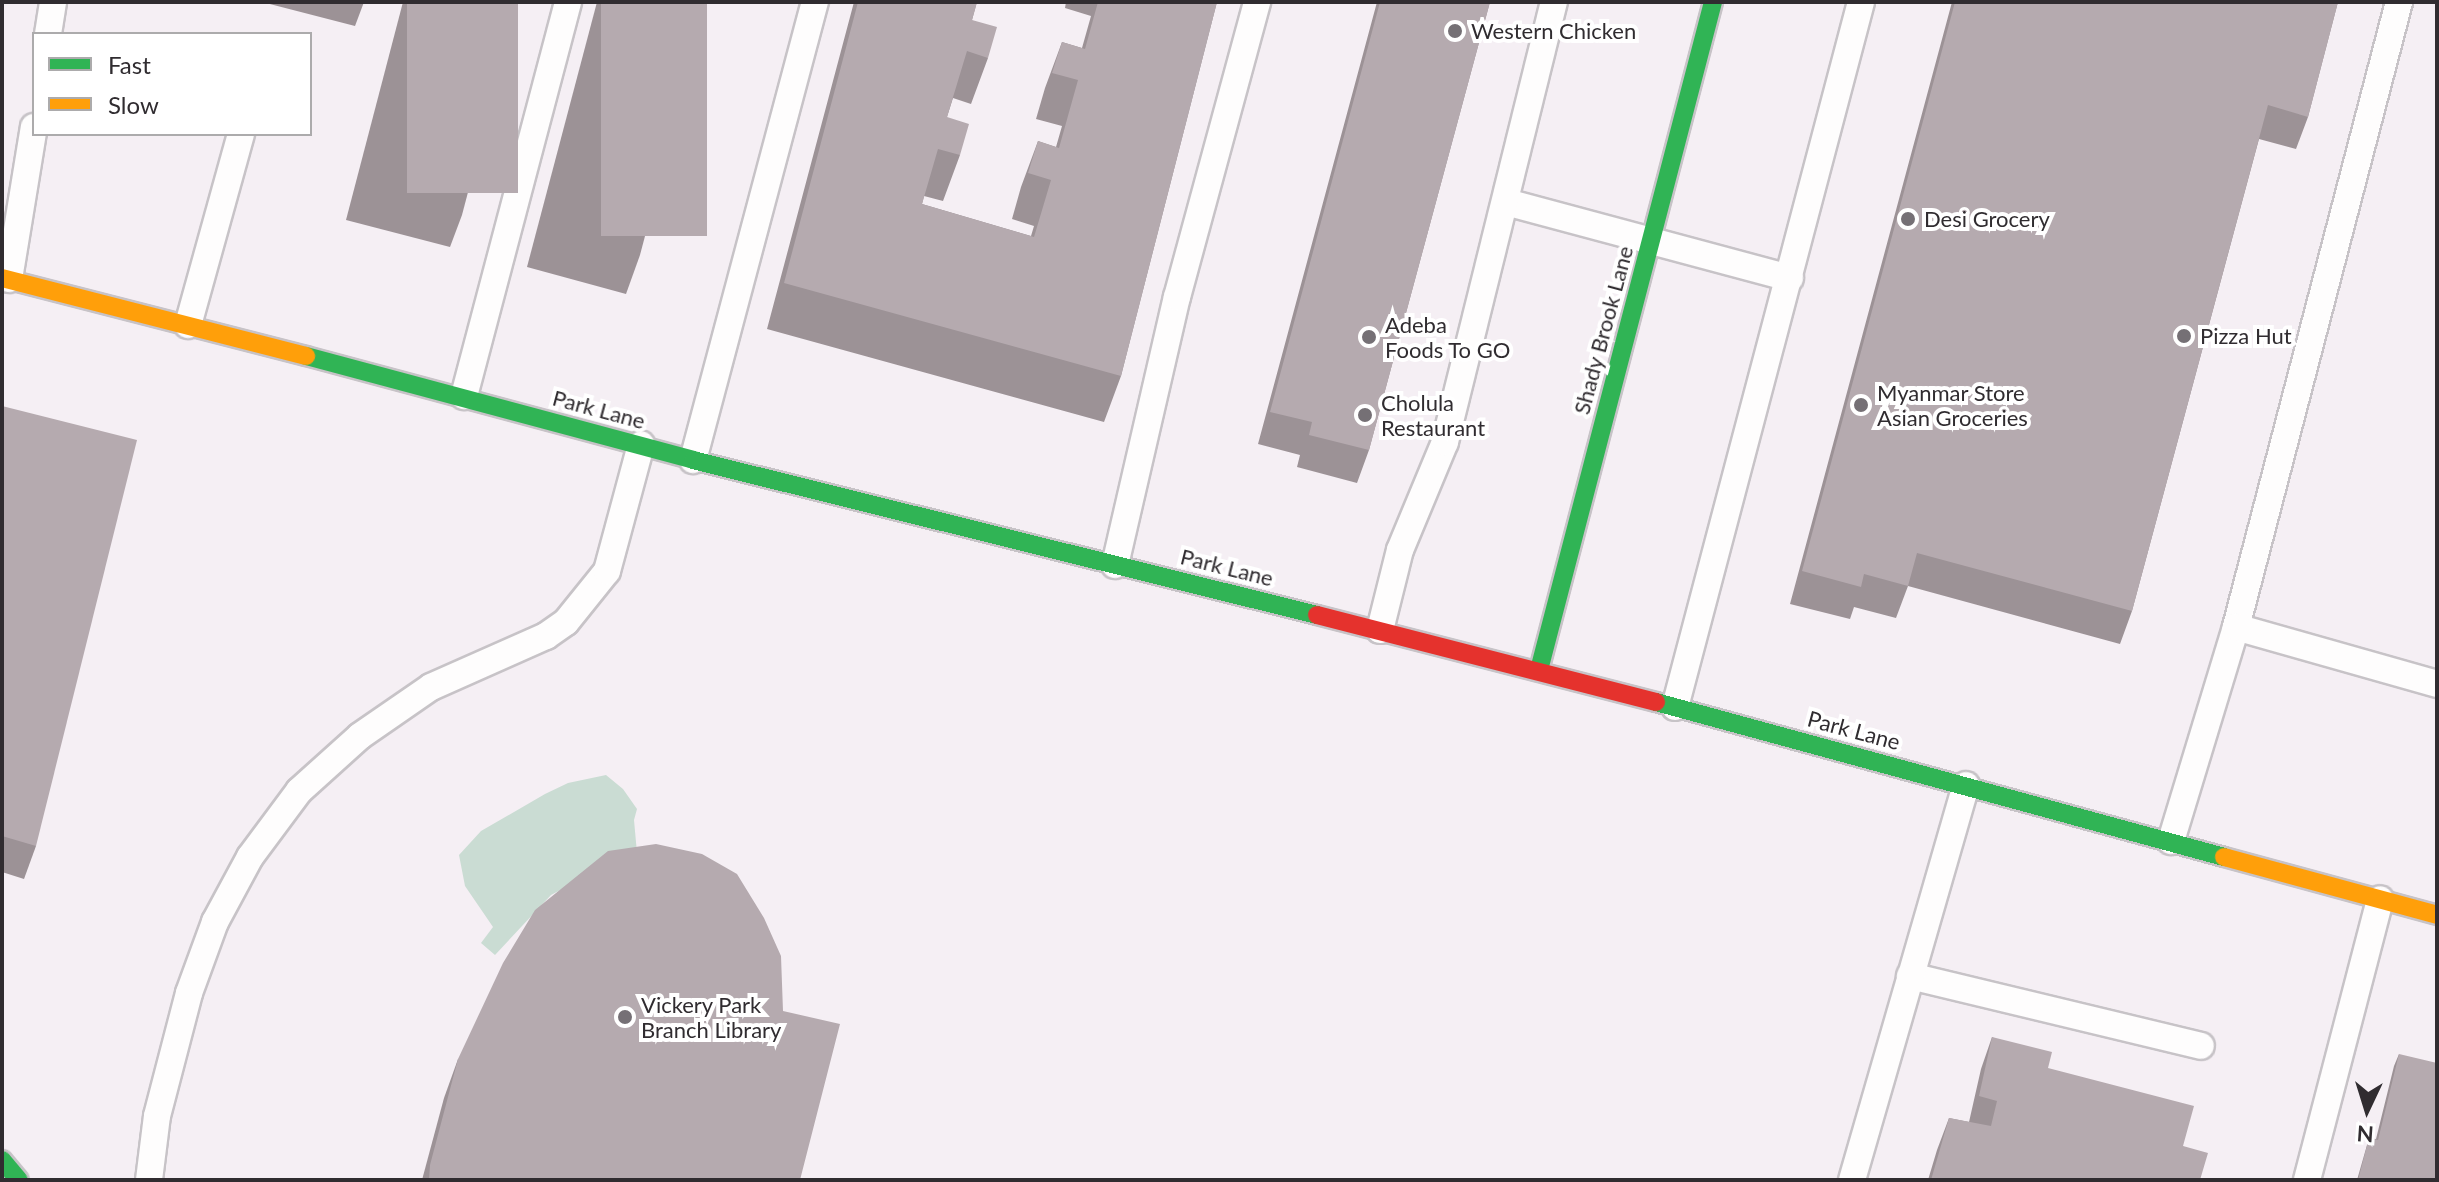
<!DOCTYPE html>
<style>
body{margin:0}
#map{position:relative;width:2439px;height:1182px;overflow:hidden;background:#f5eff4;font-family:Lato,sans-serif}
div>[style]{position:absolute}
[style*='--x']{left:calc(var(--x)*1px);top:calc(var(--y)*1px);width:calc(var(--w)*1px);rotate:calc(var(--a)*1deg)}
.green>*{inset:0;background:#cadcd3}
.roads{filter:drop-shadow(2px 0 #c7c3c7) drop-shadow(-2px 0 #c7c3c7) drop-shadow(0 2px #c7c3c7) drop-shadow(0 -2px #c7c3c7)}
.lane>*{height:26px;margin:-13px;padding:0 13px;transform-origin:13px;border-radius:13px;background:#fefdfd}
.fast>*{height:18px;margin:-9px;padding:0 9px;transform-origin:9px;border-radius:9px;background:#30b455}
.slow>*{height:18px;margin:-9px;padding:0 9px;transform-origin:9px;border-radius:9px;background:#ff9f0a}
.jam>*{height:18px;margin:-9px;padding:0 9px;transform-origin:9px;border-radius:9px;background:#e5322d}
.wall>*{inset:0;background:#9c9296}
.building>*{inset:0;background:#b5aaaf;transform-origin:0 0}
.dots>*{width:22px;height:22px;translate:-50% -50%;box-sizing:border-box;border:4px solid #fff;border-radius:50%}
span{translate:-50% -50%;white-space:nowrap;text-align:center;line-height:1.15;-webkit-text-stroke:8px #fff;paint-order:stroke}
.poi-label{font-size:22px;color:#302c30}
.left{translate:0 -50%;text-align:left}
.street-label{font-size:22px;color:#302c30}
.frame{position:absolute;inset:0;border:4px solid #302c30;pointer-events:none}
.legend{position:absolute;left:32px;top:32px;width:280px;height:104px;box-sizing:border-box;background:#fff;border:2px solid #acabac;margin:0;padding:10px 14px;list-style:none;font-size:24px;color:#302c30}
.legend li{display:flex;align-items:center;gap:16px;height:40px}
.legend b{width:40px;border:2px solid #acabac}
.north{position:absolute;left:2327px;top:1070px;width:80px;height:80px;-webkit-text-stroke:6px #fff;paint-order:stroke;rotate:184deg;font-size:22px;font-weight:700;line-height:32px;text-align:center;color:#302c30}
.north::after{content:'';display:block;margin:auto;width:28px;height:36px;background:#302c30;clip-path:polygon(50% 0,100% 100%,50% 72%,0 100%)}
</style>
<div id="map">
<div class="green">
<i style="clip-path:polygon(606px 775px,623px 789px,637px 809px,634px 820px,638px 864px,581px 879px,551px 895px,495px 955px,481px 943px,493px 927px,465px 886px,459px 855px,481px 831px,545px 794px,568px 783px)"></i>
</div>
<div class="roads">
<div class="lane">
<i style="--x:48;--y:34;--w:32;--a:-81"></i>
<i style="--x:1506;--y:202;--w:294;--a:15"></i>
<i style="--x:9;--y:279;--w:154;--a:-80.7"></i>
<i style="--x:188;--y:325;--w:198;--a:-74.5"></i>
<i style="--x:464;--y:396;--w:407;--a:-75.2"></i>
<i style="--x:693;--y:460;--w:474;--a:-75.1"></i>
<i style="--x:1115;--y:565;--w:275;--a:-77"></i>
<i style="--x:1177;--y:297;--w:306;--a:-74.8"></i>
<i style="--x:2236;--y:627;--w:646;--a:-75.38"></i>
<i style="--x:1380;--y:630;--w:82;--a:-76"></i>
<i style="--x:1400;--y:550;--w:117;--a:-67.4"></i>
<i style="--x:1445;--y:442;--w:453;--a:-76.1"></i>
<i style="--x:1675;--y:707;--w:729;--a:-75.22"></i>
<i style="--x:2171;--y:841;--w:224;--a:-73.1"></i>
<i style="--x:2236;--y:627;--w:209;--a:15.8"></i>
<i style="--x:1910;--y:976;--w:299;--a:13.5"></i>
<i style="--x:149;--y:1180;--w:64;--a:-82.9"></i>
<i style="--x:157;--y:1116;--w:127;--a:-75.4"></i>
<i style="--x:189;--y:993;--w:76;--a:-69.9"></i>
<i style="--x:215;--y:922;--w:74;--a:-61.7"></i>
<i style="--x:250;--y:857;--w:82;--a:-53.4"></i>
<i style="--x:299;--y:791;--w:82;--a:-42"></i>
<i style="--x:360;--y:736;--w:86;--a:-34.6"></i>
<i style="--x:431;--y:687;--w:126;--a:-23.9"></i>
<i style="--x:546;--y:636;--w:24;--a:-35"></i>
<i style="--x:566;--y:622;--w:65;--a:-51.2"></i>
<i style="--x:607;--y:571;--w:131;--a:-74.9"></i>
<i style="--x:1852;--y:1180;--w:411;--a:-73.9"></i>
<i style="--x:2307;--y:1180;--w:290;--a:-75.4"></i>
</div>
<div class="fast">
<i style="--x:306;--y:356;--w:401;--a:15"></i>
<i style="--x:693;--y:460;--w:643;--a:13.95"></i>
<i style="--x:1539;--y:670;--w:690;--a:-75.4"></i>
<i style="--x:1656;--y:702;--w:589;--a:15.26"></i>
<i style="--x:2;--y:1160;--w:26;--a:50"></i>
</div>
<div class="slow">
<i style="--x:2;--y:278;--w:314;--a:14.4"></i>
<i style="--x:2224;--y:857;--w:221;--a:15.2"></i>
</div>
<div class="jam">
<i style="--x:1317;--y:615;--w:350;--a:14.4"></i>
</div>
</div>
<div class="wall">
<i style="clip-path:polygon(262px 2px,364px 2px,355px 26px)"></i>
<i style="clip-path:polygon(403px 2px,518px 2px,462px 215px,450px 247px,346px 220px)"></i>
<i style="clip-path:polygon(597px 2px,707px 2px,640px 255px,626px 294px,527px 267px)"></i>
<i style="clip-path:polygon(854px 2px,977px 2px,972px 20px,988px 58px,971px 104px,953px 98px,947px 117px,960px 155px,943px 201px,924px 196px,922px 204px,1031px 236px,1034px 226px,1012px 219px,1021px 187px,1038px 141px,1056px 147px,1062px 126px,1036px 119px,1045px 88px,1062px 42px,1082px 48px,1091px 16px,1065px 8px,1066px 2px,1217px 2px,1121px 376px,1104px 422px,767px 329px)"></i>
<i style="clip-path:polygon(1377px 2px,1490px 2px,1369px 450px,1357px 483px,1297px 467px,1300px 455px,1258px 444px)"></i>
<i style="clip-path:polygon(1952px 2px,2338px 2px,2308px 117px,2296px 149px,2259px 139px,2132px 611px,2120px 644px,1908px 586px,1896px 618px,1854px 607px,1850px 619px,1790px 604px)"></i>
<i style="clip-path:polygon(2px 406px,36px 846px,24px 879px,2px 872px)"></i>
<i style="clip-path:polygon(783px 1011px,800px 1180px,422px 1180px,444px 1098px,458px 1059px)"></i>
<i style="clip-path:polygon(1992px 1037px,2183px 1146px,2200px 1180px,1928px 1180px,1937px 1150px,1949px 1118px,1969px 1122px,1981px 1069px)"></i>
<i style="clip-path:polygon(2399px 1054px,2437px 1180px,2357px 1180px,2369px 1138px,2376px 1139px,2394px 1066px)"></i>
</div>
<div class="building">
<i style="left:407px;top:2px;width:111px;height:191px"></i>
<i style="left:601px;top:2px;width:106px;height:234px"></i>
<i style="clip-path:polygon(858px 2px,977px 2px,972px 20px,997px 27px,988px 58px,967px 51px,947px 117px,969px 124px,960px 155px,938px 149px,922px 204px,1034px 237px,1051px 180px,1028px 173px,1038px 141px,1059px 148px,1078px 80px,1052px 73px,1062px 42px,1085px 49px,1098px 2px,1217px 2px,1121px 376px,784px 283px)"></i>
<i style="clip-path:polygon(1380px 2px,1490px 2px,1369px 450px,1309px 435px,1312px 422px,1270px 412px)"></i>
<i style="clip-path:polygon(1955px 2px,2338px 2px,2308px 117px,2268px 105px,2132px 611px,1917px 553px,1908px 586px,1864px 574px,1861px 587px,1802px 571px)"></i>
<i style="clip-path:polygon(2px 406px,137px 440px,36px 846px,2px 836px)"></i>
<i style="clip-path:polygon(656px 844px,702px 854px,737px 874px,764px 918px,781px 956px,783px 1011px,840px 1024px,800px 1180px,429px 1180px,430px 1165px,458px 1059px,503px 963px,535px 910px,608px 851px)"></i>
<i style="clip-path:polygon(1992px 1037px,2052px 1052px,2048px 1068px,2194px 1106px,2183px 1146px,2208px 1153px,2200px 1180px,1931px 1180px,1949px 1118px,1991px 1126px,1997px 1101px,1979px 1096px)"></i>
<i style="clip-path:polygon(2399px 1054px,2437px 1063px,2437px 1180px,2358px 1180px,2369px 1138px,2378px 1140px)"></i>
</div>
<div class="dots">
<i style="left:1455px;top:31px;background:#757075"></i>
<i style="left:1908px;top:219px;background:#757075"></i>
<i style="left:2184px;top:336px;background:#757075"></i>
<i style="left:1369px;top:337px;background:#757075"></i>
<i style="left:1861px;top:405px;background:#757075"></i>
<i style="left:1365px;top:415px;background:#757075"></i>
<i style="left:625px;top:1017px;background:#757075"></i>
</div>
<div class="poi-label">
<span class="left" style="left:1471px;top:31px">Western Chicken</span>
<span class="left" style="left:1924px;top:219px">Desi Grocery</span>
<span class="left" style="left:1385px;top:337px">Adeba<br>Foods To GO</span>
<span class="left" style="left:2200px;top:336px">Pizza Hut</span>
<span class="left" style="left:1877px;top:405px">Myanmar Store<br>Asian Groceries</span>
<span class="left" style="left:1381px;top:415px">Cholula<br>Restaurant</span>
<span class="left" style="left:641px;top:1017px">Vickery Park<br>Branch Library</span>
</div>
<div class="street-label">
<span style="left:1603px;top:330px;rotate:-75deg">Shady Brook Lane</span>
<span style="left:599px;top:409px;rotate:15deg">Park Lane</span>
<span style="left:1227px;top:567px;rotate:14deg">Park Lane</span>
<span style="left:1854px;top:730px;rotate:15deg">Park Lane</span>
</div>
<div class="frame"></div>
<ul class="legend">
<li><b style="height:10px;background:#30b455"></b>Fast</li>
<li><b style="height:10px;background:#ff9f0a"></b>Slow</li>
</ul>
<div class="north">N</div>
</div>
